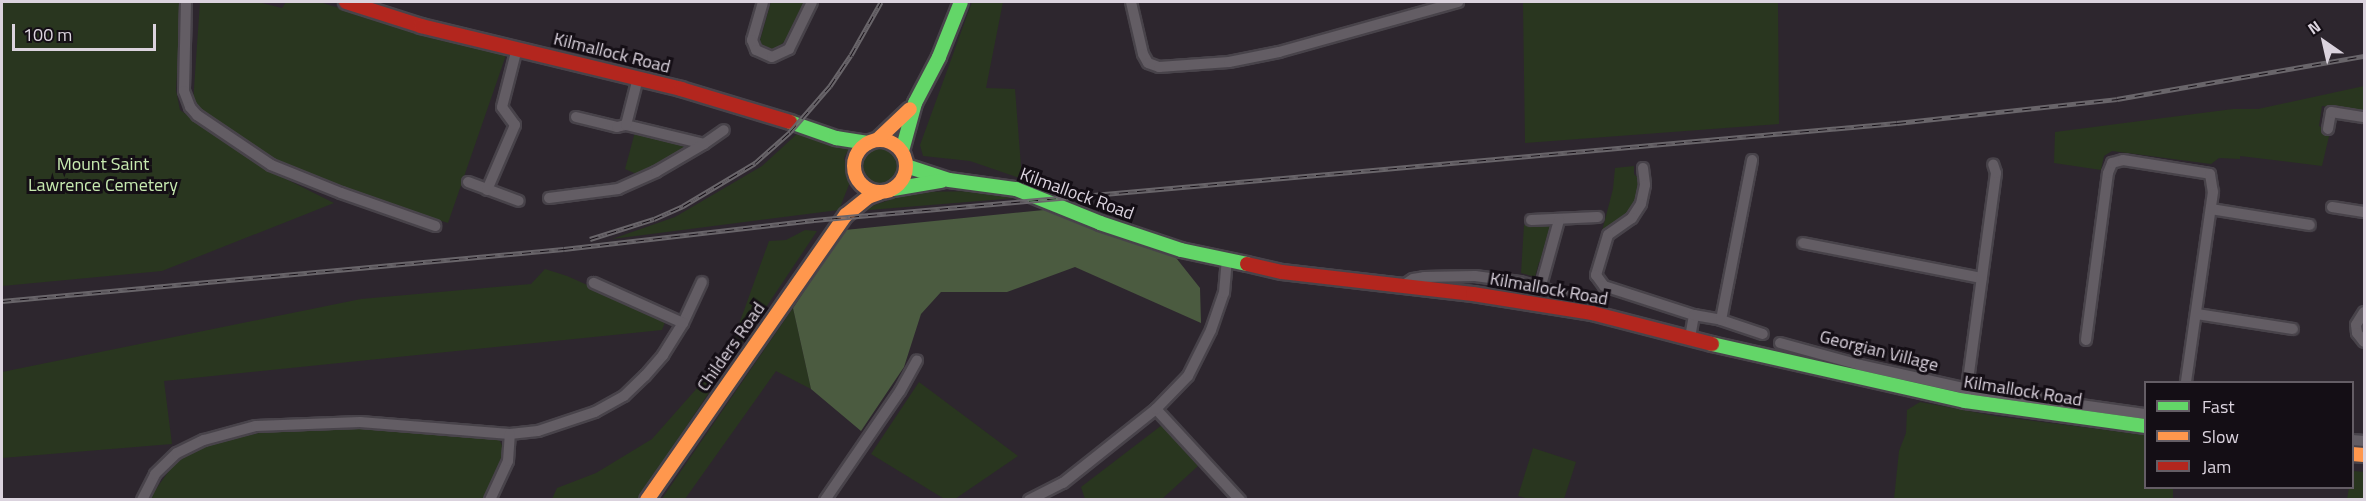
<!DOCTYPE html>
<style>
body{margin:0}
#map{position:relative;width:2366px;height:501px;overflow:hidden;background:#2d262e;font-family:"Titillium Web",sans-serif}
div>[style]{position:absolute}
[style*='--x']{left:calc(var(--x)*1px);top:calc(var(--y)*1px);width:calc(var(--w)*1px);rotate:calc(var(--a)*1deg)}
.green>*{inset:0;background:#29361f}
.round{border-radius:50%}
.forest>*{inset:0;background:#4b5b40}
.roads{filter:drop-shadow(2px 0 #48434a) drop-shadow(-2px 0 #48434a) drop-shadow(0 2px #48434a) drop-shadow(0 -2px #48434a)}
.street>*{height:10px;margin:-5px;padding:0 5px;transform-origin:5px;border-radius:5px;background:#635d64}
.fast>*{height:14px;margin:-7px;padding:0 7px;transform-origin:7px;border-radius:7px;background:#63d668}
.slow>*{height:14px;margin:-7px;padding:0 7px;transform-origin:7px;border-radius:7px;background:#ff974d}
.slow>.ring{margin:-7px;padding:0;box-sizing:content-box;background:none;border:14px solid #ff974d;border-radius:50%}
.jam>*{height:14px;margin:-7px;padding:0 7px;transform-origin:7px;border-radius:7px;background:#b3261e}
.rail>*{height:5px;margin-top:-2.5px;transform-origin:0;background:repeating-linear-gradient(90deg,#140e15 0 9px,#69656a 0 18px);box-sizing:border-box;border-block:2px solid #69656a}
span{translate:-50% -50%;white-space:nowrap;text-align:center;line-height:1.15;-webkit-text-stroke:6px #140e15;paint-order:stroke}
.street-label{font-size:18px;color:#dbd3de}
.park-label{font-size:18px;color:#c7eab0}
.frame{position:absolute;inset:0;border:3px solid #dbd3de;pointer-events:none}
.legend{position:absolute;left:2144px;top:381px;width:210px;height:108px;box-sizing:border-box;background:#140e15;border:2px solid #645d65;margin:0;padding:8px 10px;list-style:none;font-size:18px;color:#dbd3de}
.legend li{display:flex;align-items:center;gap:12px;height:30px}
.legend b{width:30px;border:2px solid #645d65}
.north{position:absolute;left:2294px;top:12px;width:60px;height:60px;-webkit-text-stroke:4px #140e15;paint-order:stroke;rotate:326deg;font-size:16px;font-weight:700;line-height:24px;text-align:center;color:#dbd3de}
.north::after{content:'';display:block;margin:auto;width:21px;height:27px;background:#dbd3de;clip-path:polygon(50% 0,100% 100%,50% 72%,0 100%)}
.scale{position:absolute;left:12px;top:24px;width:144px;height:27px;box-sizing:border-box;border:3px solid #dbd3de;border-top:0;padding-left:8px;font-size:18px;line-height:21px;white-space:nowrap;color:#dbd3de;-webkit-text-stroke:4px #140e15;paint-order:stroke}
</style>
<div id="map">
<div class="green">
<i style="clip-path:polygon(2px 2px,181px 2px,176px 90px,180px 110px,264px 168px,334px 203px,162px 271px,2px 286px)"></i>
<i style="clip-path:polygon(200px 2px,258px 2px,282px 8px,286px 2px,320px 2px,435px 39px,506px 55px,448px 223px,345px 190px,272px 160px,214px 122px,193px 103px)"></i>
<i style="clip-path:polygon(771px 2px,804px 2px,785px 41px,774px 51px,763px 50px,760px 40px)"></i>
<i style="clip-path:polygon(972px 2px,1003px 2px,986px 88px,1015px 89px,1022px 179px,970px 161px,923px 156px,920px 145px)"></i>
<i style="clip-path:polygon(1527px 2px,1778px 2px,1779px 124px,1525px 143px,1523px 3px)"></i>
<i style="clip-path:polygon(2364px 86px,2364px 111px,2322px 106px,2319px 126px,2330px 132px,2322px 166px,2240px 156px,2240px 159px,2219px 158px,2211px 164px,2112px 151px,2104px 156px,2101px 170px,2054px 163px,2055px 132px,2233px 109px,2258px 109px)"></i>
<i style="clip-path:polygon(635px 132px,689px 148px,639px 175px,625px 169px)"></i>
<i style="clip-path:polygon(799px 132px,851px 145px,844px 158px,850px 182px,839px 210px,612px 239px,675px 217px,762px 166px)"></i>
<i class="round" style="left:860px;top:146px;width:40px;height:40px"></i>
<i style="clip-path:polygon(1634px 166px,1634px 174px,1640px 180px,1635px 205px,1626px 217px,1602px 231px,1613px 189px,1615px 168px)"></i>
<i style="clip-path:polygon(990px 191px,1016px 198px,857px 211px,913px 192px)"></i>
<i style="clip-path:polygon(1524px 225px,1552px 226px,1543px 262px,1539px 262px,1535px 277px,1521px 273px)"></i>
<i style="clip-path:polygon(805px 230px,817px 231px,638px 499px,552px 499px,557px 488px,596px 473px,652px 439px,729px 352px,769px 241px,786px 240px)"></i>
<i style="clip-path:polygon(545px 269px,567px 276px,666px 320px,662px 330px,164px 381px,172px 444px,2px 458px,2px 372px,361px 299px,531px 284px)"></i>
<i style="clip-path:polygon(793px 308px,811px 389px,776px 371px,685px 499px,661px 500px)"></i>
<i style="clip-path:polygon(919px 382px,1018px 456px,955px 499px,946px 500px,871px 454px)"></i>
<i style="clip-path:polygon(1920px 402px,1995px 416px,2145px 435px,2146px 488px,2173px 488px,2173px 499px,1894px 499px,1899px 451px,1906px 433px,1907px 410px)"></i>
<i style="clip-path:polygon(1162px 425px,1198px 466px,1162px 499px,1085px 499px,1081px 487px)"></i>
<i style="clip-path:polygon(354px 428px,499px 439px,506px 454px,483px 499px,148px 500px,174px 464px,196px 450px,220px 441px,269px 431px)"></i>
<i style="clip-path:polygon(1533px 448px,1576px 462px,1564px 499px,1529px 499px,1518px 496px)"></i>
<i style="clip-path:polygon(2353px 471px,2364px 472px,2364px 499px,2347px 499px,2349px 488px,2352px 488px)"></i>
</div>
<div class="forest">
<i style="clip-path:polygon(1044px 210px,1173px 254px,1200px 288px,1201px 323px,1075px 267px,1007px 292px,941px 292px,921px 314px,904px 367px,861px 431px,811px 389px,793px 308px,845px 230px)"></i>
</div>
<div class="roads">
<div class="street">
<i style="--x:186;--y:2;--w:89;--a:91.3"></i>
<i style="--x:184;--y:91;--w:17;--a:69"></i>
<i style="--x:190;--y:107;--w:11;--a:49"></i>
<i style="--x:197;--y:115;--w:89;--a:34"></i>
<i style="--x:271;--y:165;--w:75;--a:21.8"></i>
<i style="--x:341;--y:193;--w:100;--a:19.3"></i>
<i style="--x:763;--y:2;--w:40;--a:106"></i>
<i style="--x:752;--y:40;--w:11;--a:68"></i>
<i style="--x:756;--y:50;--w:17;--a:24"></i>
<i style="--x:772;--y:57;--w:19;--a:-25"></i>
<i style="--x:789;--y:49;--w:52;--a:-63.9"></i>
<i style="--x:1131;--y:2;--w:53;--a:77"></i>
<i style="--x:1143;--y:54;--w:10;--a:61"></i>
<i style="--x:1148;--y:63;--w:12;--a:20"></i>
<i style="--x:1159;--y:67;--w:70;--a:-4.1"></i>
<i style="--x:1229;--y:62;--w:51;--a:-11.3"></i>
<i style="--x:1279;--y:52;--w:186;--a:-15.6"></i>
<i style="--x:576;--y:117;--w:42;--a:13.7"></i>
<i style="--x:617;--y:127;--w:9;--a:-13"></i>
<i style="--x:626;--y:125;--w:80;--a:13.7"></i>
<i style="--x:704;--y:144;--w:24;--a:-35"></i>
<i style="--x:626;--y:125;--w:49;--a:-75.7"></i>
<i style="--x:2328;--y:129;--w:17;--a:-80"></i>
<i style="--x:2331;--y:112;--w:33;--a:9"></i>
<i style="--x:1643;--y:168;--w:17;--a:83"></i>
<i style="--x:1645;--y:185;--w:19;--a:102"></i>
<i style="--x:1641;--y:204;--w:17;--a:123"></i>
<i style="--x:1632;--y:218;--w:29;--a:145"></i>
<i style="--x:1608;--y:235;--w:42;--a:106.7"></i>
<i style="--x:1596;--y:275;--w:14;--a:54"></i>
<i style="--x:1604;--y:286;--w:95;--a:17.9"></i>
<i style="--x:1694;--y:315;--w:23;--a:100"></i>
<i style="--x:468;--y:182;--w:54;--a:20.4"></i>
<i style="--x:487;--y:190;--w:71;--a:-66.7"></i>
<i style="--x:515;--y:125;--w:22;--a:-126"></i>
<i style="--x:502;--y:107;--w:61;--a:-75.7"></i>
<i style="--x:549;--y:198;--w:70;--a:-7.4"></i>
<i style="--x:618;--y:189;--w:42;--a:-24.1"></i>
<i style="--x:656;--y:172;--w:56;--a:-30.3"></i>
<i style="--x:2332;--y:207;--w:32;--a:9"></i>
<i style="--x:2211;--y:209;--w:100;--a:9.2"></i>
<i style="--x:1531;--y:220;--w:67;--a:-2.6"></i>
<i style="--x:1803;--y:243;--w:182;--a:11.1"></i>
<i style="--x:1401;--y:287;--w:14;--a:-34"></i>
<i style="--x:1413;--y:279;--w:11;--a:-10"></i>
<i style="--x:1424;--y:277;--w:51;--a:-1.1"></i>
<i style="--x:1475;--y:276;--w:45;--a:7.6"></i>
<i style="--x:1520;--y:282;--w:56;--a:15.5"></i>
<i style="--x:1540;--y:289;--w:72;--a:-74.6"></i>
<i style="--x:2364;--y:312;--w:15;--a:122"></i>
<i style="--x:2356;--y:325;--w:8;--a:83"></i>
<i style="--x:2357;--y:333;--w:11;--a:52"></i>
<i style="--x:2197;--y:314;--w:97;--a:8.9"></i>
<i style="--x:1694;--y:315;--w:27;--a:10"></i>
<i style="--x:1721;--y:320;--w:44;--a:18.4"></i>
<i style="--x:1721;--y:320;--w:163;--a:-79"></i>
<i style="--x:683;--y:323;--w:45;--a:-65.1"></i>
<i style="--x:2086;--y:340;--w:168;--a:-82.5"></i>
<i style="--x:2108;--y:173;--w:11;--a:-68"></i>
<i style="--x:2112;--y:163;--w:11;--a:-15"></i>
<i style="--x:2123;--y:160;--w:88;--a:9.1"></i>
<i style="--x:2210;--y:174;--w:18;--a:81"></i>
<i style="--x:2213;--y:192;--w:192;--a:98.1"></i>
<i style="--x:1780;--y:343;--w:83;--a:15.4"></i>
<i style="--x:1860;--y:365;--w:110;--a:12.6"></i>
<i style="--x:1967;--y:389;--w:181;--a:8"></i>
<i style="--x:1966;--y:395;--w:224;--a:-82.3"></i>
<i style="--x:1996;--y:173;--w:9;--a:-108"></i>
<i style="--x:1156;--y:409;--w:124;--a:47.3"></i>
<i style="--x:2352;--y:440;--w:12;--a:5"></i>
<i style="--x:142;--y:500;--w:29;--a:-63"></i>
<i style="--x:155;--y:474;--w:30;--a:-44"></i>
<i style="--x:177;--y:453;--w:30;--a:-26"></i>
<i style="--x:204;--y:440;--w:54;--a:-15.1"></i>
<i style="--x:256;--y:426;--w:104;--a:-2.2"></i>
<i style="--x:360;--y:422;--w:150;--a:4.6"></i>
<i style="--x:510;--y:434;--w:28;--a:-6"></i>
<i style="--x:538;--y:431;--w:60;--a:-18.4"></i>
<i style="--x:595;--y:412;--w:33;--a:-29"></i>
<i style="--x:624;--y:396;--w:29;--a:-44"></i>
<i style="--x:645;--y:376;--w:28;--a:-49"></i>
<i style="--x:663;--y:355;--w:38;--a:-58"></i>
<i style="--x:683;--y:323;--w:98;--a:-155.8"></i>
<i style="--x:490;--y:500;--w:43;--a:-65.2"></i>
<i style="--x:508;--y:461;--w:27;--a:-86"></i>
<i style="--x:825;--y:500;--w:132;--a:-55.5"></i>
<i style="--x:900;--y:391;--w:35;--a:-61"></i>
<i style="--x:1029;--y:500;--w:38;--a:-27"></i>
<i style="--x:1063;--y:483;--w:119;--a:-38.5"></i>
<i style="--x:1156;--y:409;--w:46;--a:-45.9"></i>
<i style="--x:1188;--y:376;--w:51;--a:-63.4"></i>
<i style="--x:1211;--y:330;--w:39;--a:-71"></i>
<i style="--x:1224;--y:293;--w:33;--a:-85"></i>
</div>
<div class="fast">
<i style="--x:790;--y:122;--w:49;--a:19.2"></i>
<i style="--x:836;--y:138;--w:32;--a:9"></i>
<i style="--x:902;--y:151;--w:50;--a:-74.8"></i>
<i style="--x:915;--y:103;--w:52;--a:-62.4"></i>
<i style="--x:939;--y:57;--w:59;--a:-68.2"></i>
<i style="--x:906;--y:166;--w:45;--a:18"></i>
<i style="--x:949;--y:180;--w:68;--a:7.7"></i>
<i style="--x:1016;--y:189;--w:91;--a:22"></i>
<i style="--x:1100;--y:223;--w:85;--a:18.4"></i>
<i style="--x:1181;--y:250;--w:67;--a:12"></i>
<i style="--x:893;--y:189;--w:49;--a:-9.5"></i>
<i style="--x:1712;--y:344;--w:259;--a:12.7"></i>
<i style="--x:1965;--y:401;--w:183;--a:7.9"></i>
</div>
<div class="slow">
<i class="ring" style="left:854px;top:140px;width:38px;height:38px"></i>
<i style="--x:877;--y:140;--w:45;--a:-43.2"></i>
<i style="--x:2352;--y:454;--w:12;--a:5"></i>
<i style="--x:647;--y:500;--w:348;--a:-55.1"></i>
<i style="--x:846;--y:215;--w:28;--a:-39"></i>
<i style="--x:868;--y:197;--w:12;--a:-20"></i>
</div>
<div class="jam">
<i style="--x:346;--y:2;--w:79;--a:17.7"></i>
<i style="--x:421;--y:26;--w:268;--a:13.6"></i>
<i style="--x:681;--y:89;--w:114;--a:16.8"></i>
<i style="--x:1247;--y:264;--w:36;--a:13"></i>
<i style="--x:1282;--y:272;--w:192;--a:6.6"></i>
<i style="--x:1473;--y:294;--w:121;--a:9.1"></i>
<i style="--x:1592;--y:313;--w:124;--a:14.5"></i>
</div>
</div>
<div class="rail">
<i style="--x:590;--y:239;--w:67;--a:-17.4"></i>
<i style="--x:654;--y:219;--w:32;--a:-24"></i>
<i style="--x:683;--y:206;--w:84;--a:-30.8"></i>
<i style="--x:755;--y:163;--w:47;--a:-41.5"></i>
<i style="--x:790;--y:132;--w:61;--a:-49"></i>
<i style="--x:830;--y:86;--w:37;--a:-56"></i>
<i style="--x:851;--y:55;--w:61;--a:-60.5"></i>
<i style="--x:2;--y:301;--w:564;--a:-5.29"></i>
<i style="--x:564;--y:249;--w:252;--a:-6.6"></i>
<i style="--x:814;--y:220;--w:1087;--a:-5.12"></i>
<i style="--x:1897;--y:123;--w:221;--a:-6.2"></i>
<i style="--x:2117;--y:99;--w:251;--a:-9.9"></i>
</div>
<div class="street-label">
<span style="left:612px;top:53px;rotate:14deg">Kilmallock Road</span>
<span style="left:1077px;top:194px;rotate:20deg">Kilmallock Road</span>
<span style="left:1549px;top:289px;rotate:10deg">Kilmallock Road</span>
<span style="left:731px;top:347px;rotate:-55deg">Childers Road</span>
<span style="left:1879px;top:351px;rotate:14deg">Georgian Village</span>
<span style="left:2023px;top:391px;rotate:9deg">Kilmallock Road</span>
</div>
<div class="park-label">
<span style="left:103px;top:175px">Mount Saint<br>Lawrence Cemetery</span>
</div>
<div class="frame"></div>
<ul class="legend">
<li><b style="height:8px;background:#63d668"></b>Fast</li>
<li><b style="height:8px;background:#ff974d"></b>Slow</li>
<li><b style="height:8px;background:#b3261e"></b>Jam</li>
</ul>
<div class="north">N</div>
<div class="scale">100 m</div>
</div>
